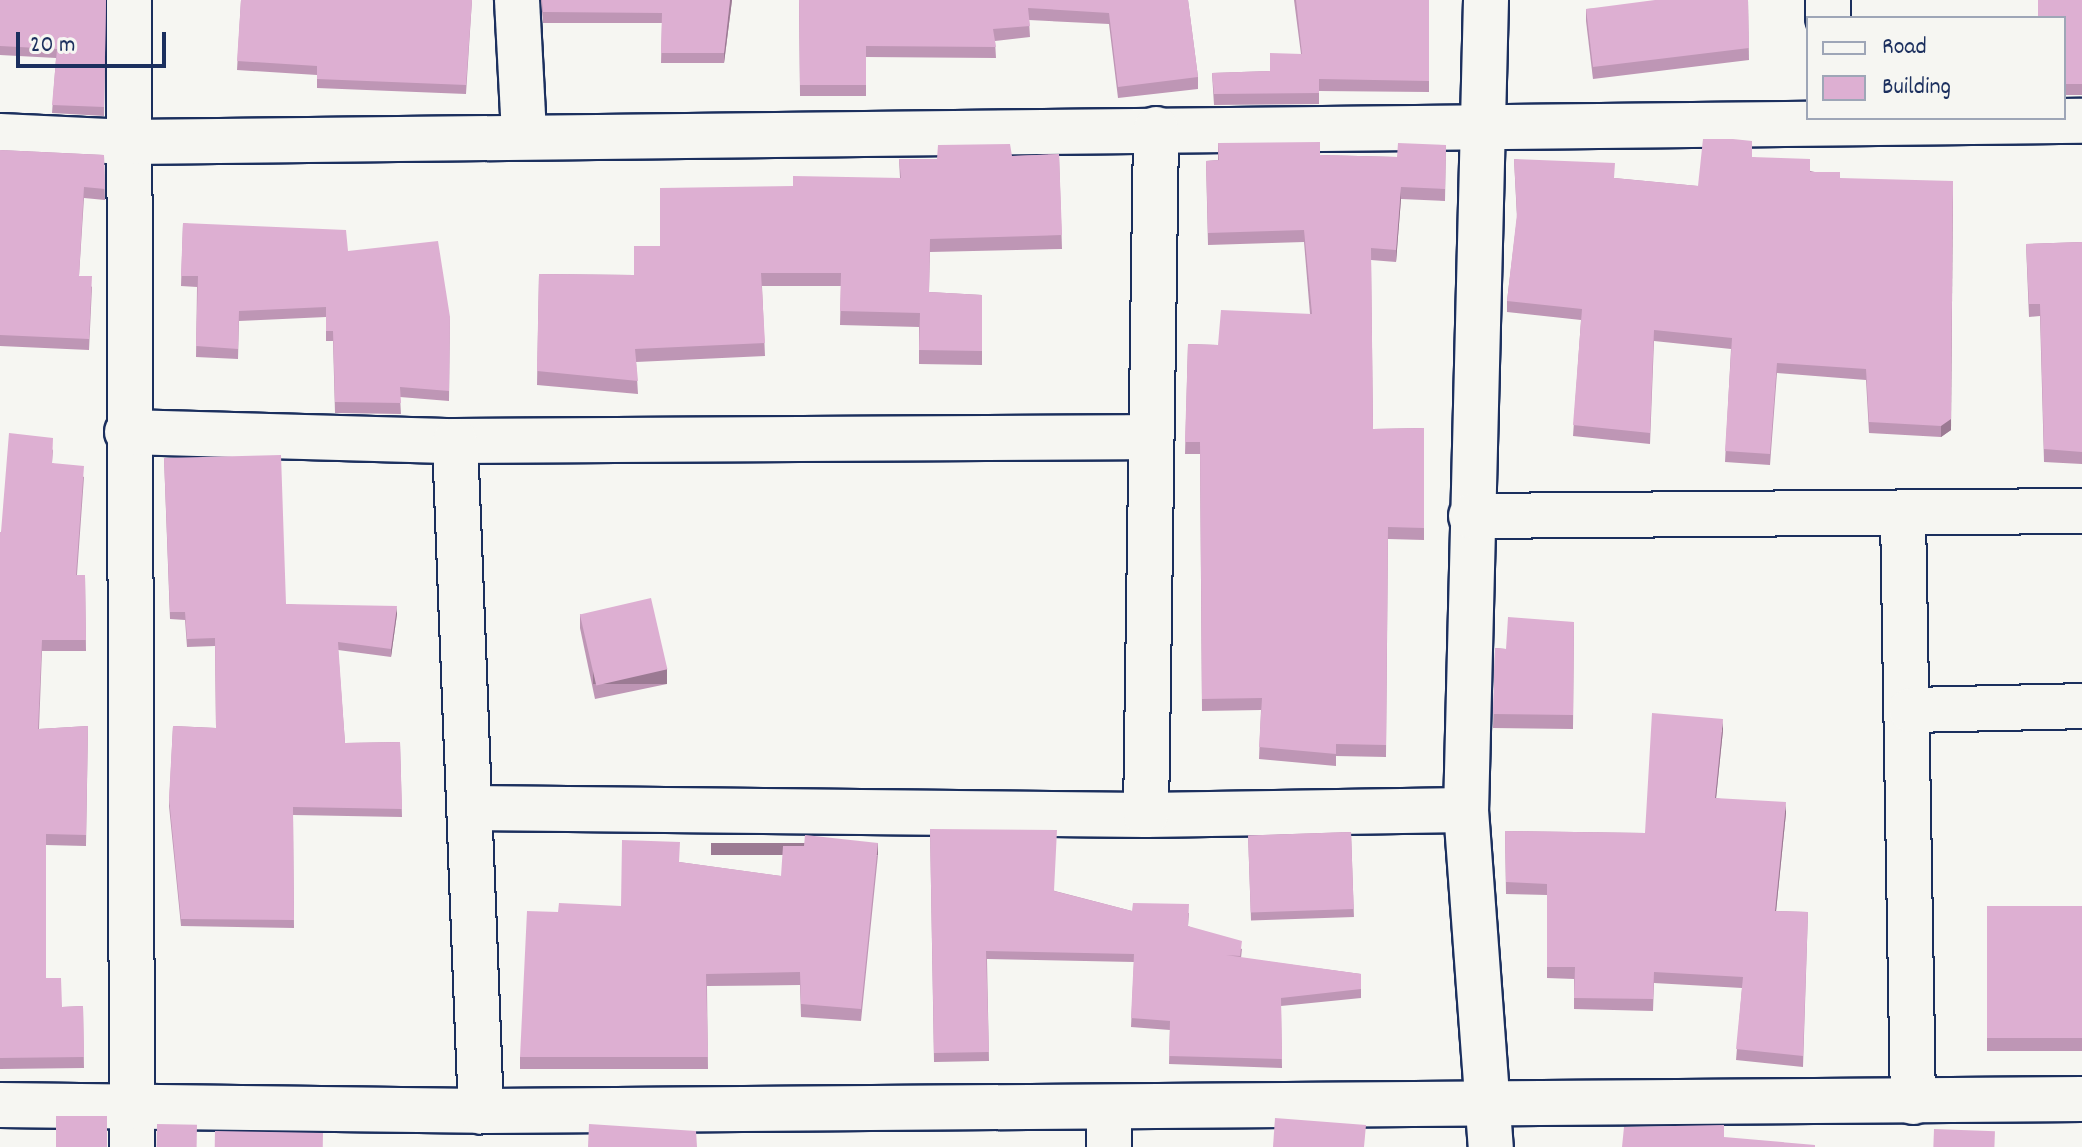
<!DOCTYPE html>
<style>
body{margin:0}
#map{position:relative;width:2082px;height:1147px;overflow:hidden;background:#f6f6f2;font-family:Dekko,sans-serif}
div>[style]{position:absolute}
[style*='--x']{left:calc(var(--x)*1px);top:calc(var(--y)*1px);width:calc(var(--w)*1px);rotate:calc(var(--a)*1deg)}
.roads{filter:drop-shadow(2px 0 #1b2f5e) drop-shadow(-2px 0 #1b2f5e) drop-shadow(0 2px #1b2f5e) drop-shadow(0 -2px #1b2f5e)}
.minor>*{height:44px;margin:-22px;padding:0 22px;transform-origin:22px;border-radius:22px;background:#f6f6f2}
.wall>*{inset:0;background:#be96b5;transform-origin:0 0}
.shaded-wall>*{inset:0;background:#9b7a93;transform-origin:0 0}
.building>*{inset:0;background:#ddafd2;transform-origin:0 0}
span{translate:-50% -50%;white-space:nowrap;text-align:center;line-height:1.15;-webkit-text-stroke:6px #f6f6f2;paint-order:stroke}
.legend{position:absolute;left:1806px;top:16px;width:260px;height:104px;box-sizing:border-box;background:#f6f6f2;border:2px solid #9ea6b7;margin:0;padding:10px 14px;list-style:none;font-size:24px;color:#1b2f5e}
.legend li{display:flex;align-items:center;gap:16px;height:40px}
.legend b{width:40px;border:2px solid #9ea6b7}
.scale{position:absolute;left:16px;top:32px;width:150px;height:36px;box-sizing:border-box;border:4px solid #1b2f5e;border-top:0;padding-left:10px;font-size:24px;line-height:28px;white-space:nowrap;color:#1b2f5e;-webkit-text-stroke:6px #f6f6f2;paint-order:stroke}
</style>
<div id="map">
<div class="roads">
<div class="minor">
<i style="--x:129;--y:0;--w:1147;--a:89.85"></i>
<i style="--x:517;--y:0;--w:135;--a:87"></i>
<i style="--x:1486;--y:0;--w:810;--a:91.41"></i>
<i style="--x:1466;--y:810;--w:338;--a:85.8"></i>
<i style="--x:1828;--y:0;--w:18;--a:90"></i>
<i style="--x:0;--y:136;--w:129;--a:2.7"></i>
<i style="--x:129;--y:142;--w:1953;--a:-0.62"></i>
<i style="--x:127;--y:432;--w:328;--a:1.6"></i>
<i style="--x:455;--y:441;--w:695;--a:-0.33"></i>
<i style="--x:455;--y:441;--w:671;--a:87.78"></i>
<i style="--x:1903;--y:514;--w:588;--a:89.03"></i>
<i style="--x:1471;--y:516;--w:611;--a:-0.47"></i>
<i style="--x:1911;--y:710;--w:171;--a:-1.3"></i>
<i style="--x:470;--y:808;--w:676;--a:0.59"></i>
<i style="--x:1146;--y:815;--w:320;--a:-0.9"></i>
<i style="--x:1146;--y:815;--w:686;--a:-89.16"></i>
<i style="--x:0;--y:1105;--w:481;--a:0.7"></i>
<i style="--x:481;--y:1111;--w:1601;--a:-0.43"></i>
<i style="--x:1109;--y:1107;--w:40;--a:90"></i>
</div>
</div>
<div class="wall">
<i style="clip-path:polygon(0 0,106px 0,104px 116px,52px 113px,56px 58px,0 55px)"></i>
<i style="clip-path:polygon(241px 0,472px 0,466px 94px,317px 88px,317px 75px,237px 70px)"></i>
<i style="clip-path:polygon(541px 0,732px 0,724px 63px,661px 63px,662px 23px,543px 23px)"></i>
<i style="clip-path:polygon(799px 0,1188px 0,1198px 77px,1198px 89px,1118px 98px,1109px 24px,1029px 20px,1030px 37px,995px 41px,996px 58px,866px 57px,866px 96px,800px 96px)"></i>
<i style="clip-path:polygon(1294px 0,1429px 0,1429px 92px,1319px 91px,1319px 104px,1214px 105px,1212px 73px,1270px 71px,1301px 54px)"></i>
<i style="clip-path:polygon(1748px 0,1749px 60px,1593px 79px,1586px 21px,1586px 9px)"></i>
<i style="clip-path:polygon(2082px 0,2082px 95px,2064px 95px,2064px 18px)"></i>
<i style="clip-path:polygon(1218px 143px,1320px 155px,1397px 157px,1446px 145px,1445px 201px,1401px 199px,1396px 262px,1371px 260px,1373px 429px,1424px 428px,1424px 540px,1388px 539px,1386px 757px,1336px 756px,1336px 766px,1259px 759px,1261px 710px,1202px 711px,1200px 454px,1185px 454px,1188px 344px,1218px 345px,1310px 314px,1304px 242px,1208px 245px,1206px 161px,1218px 160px)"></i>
<i style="clip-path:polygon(0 150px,104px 155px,105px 200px,84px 198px,79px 276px,92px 287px,89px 350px,0 346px)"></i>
<i style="clip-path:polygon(1059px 154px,1062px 249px,930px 252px,929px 292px,982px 295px,982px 365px,919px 364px,919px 327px,840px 325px,841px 286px,762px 286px,765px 356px,636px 362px,638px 394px,537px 385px,539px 274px,634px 275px,793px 186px,900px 178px,899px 159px,937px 159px)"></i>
<i style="clip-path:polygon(1752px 157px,1840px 178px,1951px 430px,1941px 437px,1869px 433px,1866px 380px,1777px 373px,1770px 465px,1725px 462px,1731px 349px,1654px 341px,1650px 444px,1573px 436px,1581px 320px,1507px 312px,1507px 301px,1517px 218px,1514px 159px,1614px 178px,1698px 186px)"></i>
<i style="clip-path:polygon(183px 223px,348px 251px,450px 317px,449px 401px,400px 397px,401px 414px,335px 413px,333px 341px,326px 341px,326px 317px,239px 321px,238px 359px,196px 357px,197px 287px,181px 286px)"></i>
<i style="clip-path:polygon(2082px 242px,2082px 464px,2044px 462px,2040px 316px,2029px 317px,2026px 244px)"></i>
<i style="clip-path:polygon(53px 449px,52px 463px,84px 477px,77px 575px,85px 575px,86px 651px,42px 651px,39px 729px,88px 726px,86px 846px,46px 845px,46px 978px,62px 1007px,83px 1006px,84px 1068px,0 1069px,1px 532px)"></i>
<i style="clip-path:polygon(164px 458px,286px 604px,397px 614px,391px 657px,338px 650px,345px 743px,400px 742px,402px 817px,293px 815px,294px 928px,181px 926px,169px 806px,173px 726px,216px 728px,215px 646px,187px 647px,185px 620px,170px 619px)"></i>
<i style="clip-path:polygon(580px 614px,667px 684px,595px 699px,580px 628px)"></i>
<i style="clip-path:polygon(1574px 622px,1573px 729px,1493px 728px,1495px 648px,1506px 649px)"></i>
<i style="clip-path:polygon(1723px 730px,1716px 798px,1786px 813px,1776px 911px,1808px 912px,1803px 1067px,1736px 1060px,1742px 988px,1654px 983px,1653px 1011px,1574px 1009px,1574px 979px,1547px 978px,1547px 895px,1506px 894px,1505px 831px,1645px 833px)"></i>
<i style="clip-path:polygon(930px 829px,1055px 891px,1132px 911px,1189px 913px,1188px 926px,1242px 949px,1241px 958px,1361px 974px,1361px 998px,1281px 1006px,1282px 1068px,1169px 1064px,1170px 1030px,1131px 1027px,1134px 962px,987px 959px,989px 1061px,934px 1062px)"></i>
<i style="left:1351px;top:832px;width:85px;height:103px;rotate:88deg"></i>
<i style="clip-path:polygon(878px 855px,861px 1021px,801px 1017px,800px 985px,707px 986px,708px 1069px,520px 1069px,520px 1057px,621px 906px,679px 862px,781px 876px)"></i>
<i style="left:2082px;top:906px;width:145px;height:95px;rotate:90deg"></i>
</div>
<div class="shaded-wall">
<i style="clip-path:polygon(730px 0,732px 0,724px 63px,724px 53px)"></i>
<i style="clip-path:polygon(1953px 181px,1951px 430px,1941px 437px,1941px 426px)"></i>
<i style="clip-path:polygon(1401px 187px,1401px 199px,1396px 262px,1396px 250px)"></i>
<i style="clip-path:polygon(397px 606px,397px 614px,391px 657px,391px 649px)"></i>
<i style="left:667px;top:669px;width:15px;height:74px;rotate:90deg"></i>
<i style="clip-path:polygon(1723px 719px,1723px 730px,1715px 809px,1715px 798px)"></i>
<i style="clip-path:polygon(1786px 802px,1786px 813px,1775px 922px,1775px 911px)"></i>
<i style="left:878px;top:843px;width:12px;height:167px;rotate:90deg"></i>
</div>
<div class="building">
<i style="clip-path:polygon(0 0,106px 0,104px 107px,52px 105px,57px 49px,0 46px)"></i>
<i style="clip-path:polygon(241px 0,472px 0,466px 85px,317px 79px,317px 66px,237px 61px)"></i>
<i style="clip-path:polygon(542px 0,730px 0,724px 53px,661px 53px,662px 13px,543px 12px)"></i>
<i style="clip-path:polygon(799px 0,1188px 0,1198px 77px,1118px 87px,1109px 13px,1028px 8px,1030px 26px,993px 29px,996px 47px,866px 46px,866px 85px,800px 85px)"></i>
<i style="clip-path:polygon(1296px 0,1429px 0,1429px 81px,1319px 79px,1319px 93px,1214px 94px,1212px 73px,1270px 71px,1270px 53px,1302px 54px)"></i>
<i style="clip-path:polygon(1655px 0,1748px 0,1749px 48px,1593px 67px,1586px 9px)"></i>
<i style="clip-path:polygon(2038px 0,2082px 0,2082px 84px,2064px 84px,2064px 18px,2038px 18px)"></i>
<i style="clip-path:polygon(1703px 139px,1733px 139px,1752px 141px,1752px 157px,1810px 159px,1810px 172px,1840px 172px,1840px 178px,1953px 181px,1951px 419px,1941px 426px,1869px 422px,1866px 369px,1777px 363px,1770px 454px,1725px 451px,1732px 338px,1654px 330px,1650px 433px,1573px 425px,1582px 309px,1507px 301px,1517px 214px,1514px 159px,1615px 163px,1614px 178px,1698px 186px)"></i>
<i style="clip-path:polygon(1320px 142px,1320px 155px,1397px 157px,1398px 143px,1446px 145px,1445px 189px,1401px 187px,1396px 250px,1371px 248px,1373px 429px,1424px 428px,1424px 528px,1388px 527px,1386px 745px,1336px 744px,1336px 754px,1259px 747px,1262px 698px,1202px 699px,1200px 442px,1185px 442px,1188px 344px,1218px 345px,1221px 310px,1312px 314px,1304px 230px,1208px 233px,1206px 161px,1219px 160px,1218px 143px)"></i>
<i style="clip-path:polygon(1010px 144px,1012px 156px,1059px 154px,1062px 235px,930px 239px,929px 292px,982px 295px,982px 351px,919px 350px,920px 313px,840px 311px,841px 273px,761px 273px,765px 343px,635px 349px,638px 381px,537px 371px,539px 274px,634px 275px,634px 246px,660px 246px,660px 188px,793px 186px,793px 176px,901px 178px,899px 159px,937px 159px,938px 145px)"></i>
<i style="clip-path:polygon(0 150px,104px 155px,105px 189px,84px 187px,79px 276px,92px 276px,89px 339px,0 335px)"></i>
<i style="clip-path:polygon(183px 223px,346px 230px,348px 251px,438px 241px,450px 317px,449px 391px,400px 387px,401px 403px,335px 402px,333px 331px,326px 331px,326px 307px,239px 311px,238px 349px,196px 346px,198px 276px,181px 276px)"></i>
<i style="clip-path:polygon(2082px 242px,2082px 452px,2044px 449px,2040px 304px,2029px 304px,2026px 244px)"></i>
<i style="clip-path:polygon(9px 433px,53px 438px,52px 463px,84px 466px,76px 575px,85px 575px,86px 640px,42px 640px,38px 729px,88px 726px,86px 835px,46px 834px,46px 978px,61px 978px,62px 1007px,83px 1006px,84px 1057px,0 1058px,0 532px,1px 532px)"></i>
<i style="clip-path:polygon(281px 455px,286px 604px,397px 606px,391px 649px,338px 642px,345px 743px,400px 742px,402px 809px,293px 807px,294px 920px,181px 919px,169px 798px,173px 726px,216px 728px,215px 638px,187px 639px,185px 612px,170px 612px,164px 458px)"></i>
<i style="left:651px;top:598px;width:73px;height:73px;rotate:77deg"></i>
<i style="clip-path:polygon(1508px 617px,1574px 622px,1573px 715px,1493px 714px,1495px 648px,1506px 649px)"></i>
<i style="clip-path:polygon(1652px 713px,1723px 719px,1715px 798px,1786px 802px,1775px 911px,1808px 912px,1803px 1056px,1736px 1049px,1743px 977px,1654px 972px,1653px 999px,1574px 998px,1575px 967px,1547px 967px,1547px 884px,1506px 882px,1505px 831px,1645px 833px)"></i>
<i style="clip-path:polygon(930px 829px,1057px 830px,1054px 891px,1132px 911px,1133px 903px,1189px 904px,1188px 926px,1242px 941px,1240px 956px,1226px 955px,1361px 974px,1361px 989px,1281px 998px,1282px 1059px,1169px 1056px,1170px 1021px,1131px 1018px,1134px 954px,986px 951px,989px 1052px,934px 1053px)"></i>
<i style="left:1351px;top:832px;width:77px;height:103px;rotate:88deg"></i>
<i style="clip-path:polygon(805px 835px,878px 843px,861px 1009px,801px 1004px,800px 972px,706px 974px,708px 1057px,520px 1057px,527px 911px,558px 912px,559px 903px,621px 906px,622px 840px,680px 842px,679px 862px,781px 876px,783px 846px,804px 846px)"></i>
<i style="left:2082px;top:906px;width:132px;height:95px;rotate:90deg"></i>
<i style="left:56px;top:1116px;width:51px;height:31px"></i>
<i style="clip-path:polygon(1275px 1118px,1366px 1125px,1364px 1147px,1273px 1147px)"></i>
<i style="left:157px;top:1124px;width:40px;height:23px;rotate:1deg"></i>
<i style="clip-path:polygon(589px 1124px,696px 1131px,697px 1147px,588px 1147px)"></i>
<i style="clip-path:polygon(1724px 1125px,1724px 1137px,1815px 1145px,1815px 1147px,1622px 1147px,1624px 1127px)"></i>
<i style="left:1934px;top:1129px;width:61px;height:18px;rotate:2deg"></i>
<i style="left:215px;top:1131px;width:108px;height:16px;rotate:1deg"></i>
</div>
<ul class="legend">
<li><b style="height:10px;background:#f6f6f2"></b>Road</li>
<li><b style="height:22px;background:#ddafd2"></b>Building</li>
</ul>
<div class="scale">20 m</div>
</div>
